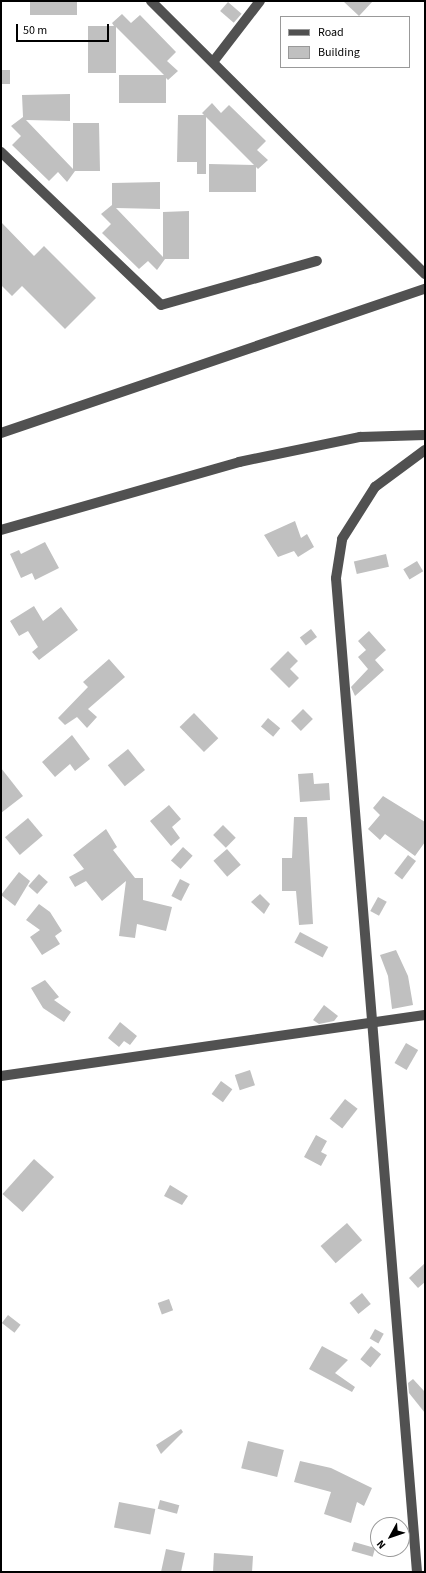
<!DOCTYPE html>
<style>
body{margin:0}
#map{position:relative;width:426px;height:1573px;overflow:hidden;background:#fff;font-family:"Source Sans 3",sans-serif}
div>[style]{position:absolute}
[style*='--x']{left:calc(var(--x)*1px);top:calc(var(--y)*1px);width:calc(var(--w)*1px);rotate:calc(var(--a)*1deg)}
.building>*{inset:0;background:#c0c0c0;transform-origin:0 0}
.minor>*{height:10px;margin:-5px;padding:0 5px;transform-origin:5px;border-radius:5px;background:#515151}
span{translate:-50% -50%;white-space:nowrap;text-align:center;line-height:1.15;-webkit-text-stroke:3px #fff;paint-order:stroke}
.frame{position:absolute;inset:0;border:2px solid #000;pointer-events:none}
.legend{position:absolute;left:280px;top:16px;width:130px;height:52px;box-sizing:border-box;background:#fff;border:1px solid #999;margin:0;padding:5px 7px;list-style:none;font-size:12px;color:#000}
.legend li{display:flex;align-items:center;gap:8px;height:20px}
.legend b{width:20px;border:1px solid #999}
.north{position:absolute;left:370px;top:1517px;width:40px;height:40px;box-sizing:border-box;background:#fff;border:1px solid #999;border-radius:50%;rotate:230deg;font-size:11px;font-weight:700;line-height:16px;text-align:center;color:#000}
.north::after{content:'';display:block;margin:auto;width:14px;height:18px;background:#000;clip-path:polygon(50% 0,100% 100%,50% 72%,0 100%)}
.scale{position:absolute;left:16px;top:24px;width:93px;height:18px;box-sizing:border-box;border:2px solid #000;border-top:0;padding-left:5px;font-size:12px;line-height:14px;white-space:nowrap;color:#000;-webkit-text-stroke:3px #fff;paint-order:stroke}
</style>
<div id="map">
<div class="building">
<i style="left:30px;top:1px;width:47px;height:14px"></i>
<i style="clip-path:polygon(343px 1px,373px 1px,359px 16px)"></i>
<i style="left:228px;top:2px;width:18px;height:12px;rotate:41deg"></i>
<i style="clip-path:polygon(122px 14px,131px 23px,140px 15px,176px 52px,167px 61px,178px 71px,168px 80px,166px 78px,166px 103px,119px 103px,119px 75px,164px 75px,116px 27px,116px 73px,88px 73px,88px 26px,114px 26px,112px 23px)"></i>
<i style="left:1px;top:70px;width:9px;height:14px"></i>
<i style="clip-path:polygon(70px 94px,70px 121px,26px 120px,73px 169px,73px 123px,99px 123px,100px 171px,75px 171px,67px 182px,58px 172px,49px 181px,12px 145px,21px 136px,11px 126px,23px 117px,22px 95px)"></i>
<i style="clip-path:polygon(212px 103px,221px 113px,229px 105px,266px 141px,257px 150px,268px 160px,258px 169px,256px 167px,256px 192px,209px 192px,209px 164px,254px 165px,206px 117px,206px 174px,197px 174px,197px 162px,177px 162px,178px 115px,204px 115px,202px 113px)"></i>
<i style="clip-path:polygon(160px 182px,160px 209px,116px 208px,163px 257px,163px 212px,189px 211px,189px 259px,165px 259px,157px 270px,148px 261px,139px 269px,102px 233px,111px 224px,101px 214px,112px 205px,112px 183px)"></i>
<i style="clip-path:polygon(1px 222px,34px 256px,44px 246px,96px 298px,65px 329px,22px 286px,12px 296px,1px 285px)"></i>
<i style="clip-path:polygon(295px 521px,301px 538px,307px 534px,314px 547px,298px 557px,294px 551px,278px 557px,264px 535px)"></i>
<i style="clip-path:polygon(45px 542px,59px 568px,35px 580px,32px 573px,21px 578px,10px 554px,19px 550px,21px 554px)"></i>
<i style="left:386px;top:554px;width:13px;height:33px;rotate:77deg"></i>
<i style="left:417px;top:561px;width:12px;height:16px;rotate:59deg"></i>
<i style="clip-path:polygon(34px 606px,43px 621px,61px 607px,78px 630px,39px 660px,32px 652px,38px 647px,28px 631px,19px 636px,10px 621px)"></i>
<i style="left:311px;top:629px;width:10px;height:14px;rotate:53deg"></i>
<i style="clip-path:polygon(369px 631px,386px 650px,375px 660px,384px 670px,355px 696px,351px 687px,368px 669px,358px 657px,366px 650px,358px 641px)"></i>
<i style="clip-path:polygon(288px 651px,298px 661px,290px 669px,299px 678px,289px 688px,270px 669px)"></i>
<i style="clip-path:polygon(109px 659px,125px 677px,88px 709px,97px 717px,87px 728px,77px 717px,65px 725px,58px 718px,88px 687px,83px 682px)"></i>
<i style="left:303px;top:709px;width:14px;height:17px;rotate:45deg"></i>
<i style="left:194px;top:713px;width:35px;height:20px;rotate:46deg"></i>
<i style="left:268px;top:718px;width:16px;height:11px;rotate:40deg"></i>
<i style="clip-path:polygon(72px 735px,90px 759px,75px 771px,70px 764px,55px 777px,42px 762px)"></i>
<i style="left:128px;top:749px;width:27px;height:26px;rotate:51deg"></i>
<i style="clip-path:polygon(1px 768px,23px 796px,1px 813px)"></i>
<i style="clip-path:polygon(313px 773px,314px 784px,329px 783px,330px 800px,300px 802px,298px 774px)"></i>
<i style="clip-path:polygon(383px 796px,425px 822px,425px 842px,415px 856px,385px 834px,380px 840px,368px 829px,380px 815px,373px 808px)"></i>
<i style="clip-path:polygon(169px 805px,181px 819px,172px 827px,180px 838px,171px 846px,150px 821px)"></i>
<i style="clip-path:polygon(294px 817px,307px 817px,313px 924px,299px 925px,296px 891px,282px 891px,282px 858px,292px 858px)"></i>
<i style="left:28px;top:818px;width:23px;height:30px;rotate:50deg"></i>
<i style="left:223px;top:825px;width:18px;height:14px;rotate:45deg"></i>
<i style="clip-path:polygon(106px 829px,117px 847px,113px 850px,135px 878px,143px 878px,143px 900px,172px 907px,166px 931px,137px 924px,135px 938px,119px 936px,126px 881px,102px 901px,86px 881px,75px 887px,69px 877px,84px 869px,73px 855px)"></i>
<i style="left:183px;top:847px;width:13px;height:18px;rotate:42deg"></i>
<i style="left:227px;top:849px;width:21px;height:18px;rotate:49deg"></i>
<i style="left:408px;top:855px;width:10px;height:23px;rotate:37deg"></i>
<i style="clip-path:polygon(19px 872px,30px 881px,15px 906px,1px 895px)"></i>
<i style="left:39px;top:874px;width:12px;height:16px;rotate:42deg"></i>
<i style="left:180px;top:879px;width:11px;height:19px;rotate:27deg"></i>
<i style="clip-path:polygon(260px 894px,270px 904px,264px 914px,251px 902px)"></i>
<i style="left:378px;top:897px;width:10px;height:16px;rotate:29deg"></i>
<i style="clip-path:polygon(39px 904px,50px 912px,62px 931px,55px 936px,60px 944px,42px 955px,30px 937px,40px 930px,26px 920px)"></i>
<i style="left:300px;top:932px;width:32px;height:12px;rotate:28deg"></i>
<i style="clip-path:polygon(396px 950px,408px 976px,413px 1005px,392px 1009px,388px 976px,380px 955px)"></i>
<i style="clip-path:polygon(45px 980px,59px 997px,54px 1000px,71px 1012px,64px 1022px,43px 1008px,31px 988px)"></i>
<i style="clip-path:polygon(324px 1005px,338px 1016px,334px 1021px,319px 1024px,313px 1020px)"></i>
<i style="clip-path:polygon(120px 1022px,137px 1036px,130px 1045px,124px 1041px,119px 1047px,108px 1038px)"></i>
<i style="left:406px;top:1043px;width:14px;height:23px;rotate:30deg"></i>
<i style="left:250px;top:1070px;width:16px;height:16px;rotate:72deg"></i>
<i style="left:221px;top:1081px;width:14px;height:16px;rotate:36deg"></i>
<i style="left:345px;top:1099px;width:16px;height:25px;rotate:38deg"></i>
<i style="clip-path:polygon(316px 1135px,327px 1141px,321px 1152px,327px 1155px,321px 1166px,304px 1157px)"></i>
<i style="left:34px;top:1159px;width:27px;height:47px;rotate:42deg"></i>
<i style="clip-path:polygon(170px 1185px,188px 1196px,182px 1205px,164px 1196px)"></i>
<i style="left:347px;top:1223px;width:23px;height:35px;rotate:49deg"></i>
<i style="clip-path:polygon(425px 1263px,425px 1282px,418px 1288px,409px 1278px)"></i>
<i style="left:362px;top:1293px;width:14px;height:16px;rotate:51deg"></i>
<i style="left:169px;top:1299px;width:12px;height:12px;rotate:70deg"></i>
<i style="left:8px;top:1315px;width:16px;height:10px;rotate:38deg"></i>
<i style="left:375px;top:1329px;width:10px;height:11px;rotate:29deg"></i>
<i style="clip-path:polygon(322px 1346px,348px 1360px,335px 1373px,355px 1387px,352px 1392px,309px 1369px)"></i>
<i style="left:371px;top:1346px;width:13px;height:17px;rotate:39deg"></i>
<i style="clip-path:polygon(413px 1379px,425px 1392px,425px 1413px,409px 1393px,408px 1383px)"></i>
<i style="clip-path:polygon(181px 1429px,183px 1432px,161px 1454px,156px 1445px)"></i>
<i style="left:248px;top:1441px;width:37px;height:28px;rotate:14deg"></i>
<i style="clip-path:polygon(300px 1461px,331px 1468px,372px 1488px,364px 1506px,357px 1502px,351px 1523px,324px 1514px,331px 1492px,294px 1482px)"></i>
<i style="left:160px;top:1500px;width:20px;height:9px;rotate:15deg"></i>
<i style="left:119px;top:1502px;width:37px;height:26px;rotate:11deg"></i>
<i style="left:354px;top:1542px;width:22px;height:9px;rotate:16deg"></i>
<i style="clip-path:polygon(166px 1549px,185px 1553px,181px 1572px,161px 1572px)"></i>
<i style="clip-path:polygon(214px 1553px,253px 1556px,252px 1572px,213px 1572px)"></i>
</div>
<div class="minor">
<i style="--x:151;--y:1;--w:387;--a:44.9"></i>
<i style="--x:213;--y:62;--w:77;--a:-52.4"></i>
<i style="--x:1;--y:152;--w:221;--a:43.7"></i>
<i style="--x:161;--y:305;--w:162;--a:-15.8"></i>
<i style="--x:1;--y:433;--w:448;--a:-18.8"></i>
<i style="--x:1;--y:530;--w:248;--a:-15.9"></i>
<i style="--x:239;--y:462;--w:124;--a:-11.7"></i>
<i style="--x:360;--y:437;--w:65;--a:-1.8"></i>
<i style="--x:1;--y:1076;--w:428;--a:-8.2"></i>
<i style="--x:417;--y:1572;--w:997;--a:-94.66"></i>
<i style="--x:336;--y:578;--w:39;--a:-81"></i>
<i style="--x:342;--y:539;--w:62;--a:-57.6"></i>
<i style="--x:375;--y:487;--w:62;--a:-36.5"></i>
</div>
<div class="frame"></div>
<ul class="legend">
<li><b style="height:5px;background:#515151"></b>Road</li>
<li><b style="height:11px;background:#c0c0c0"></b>Building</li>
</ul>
<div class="north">N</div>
<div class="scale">50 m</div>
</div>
